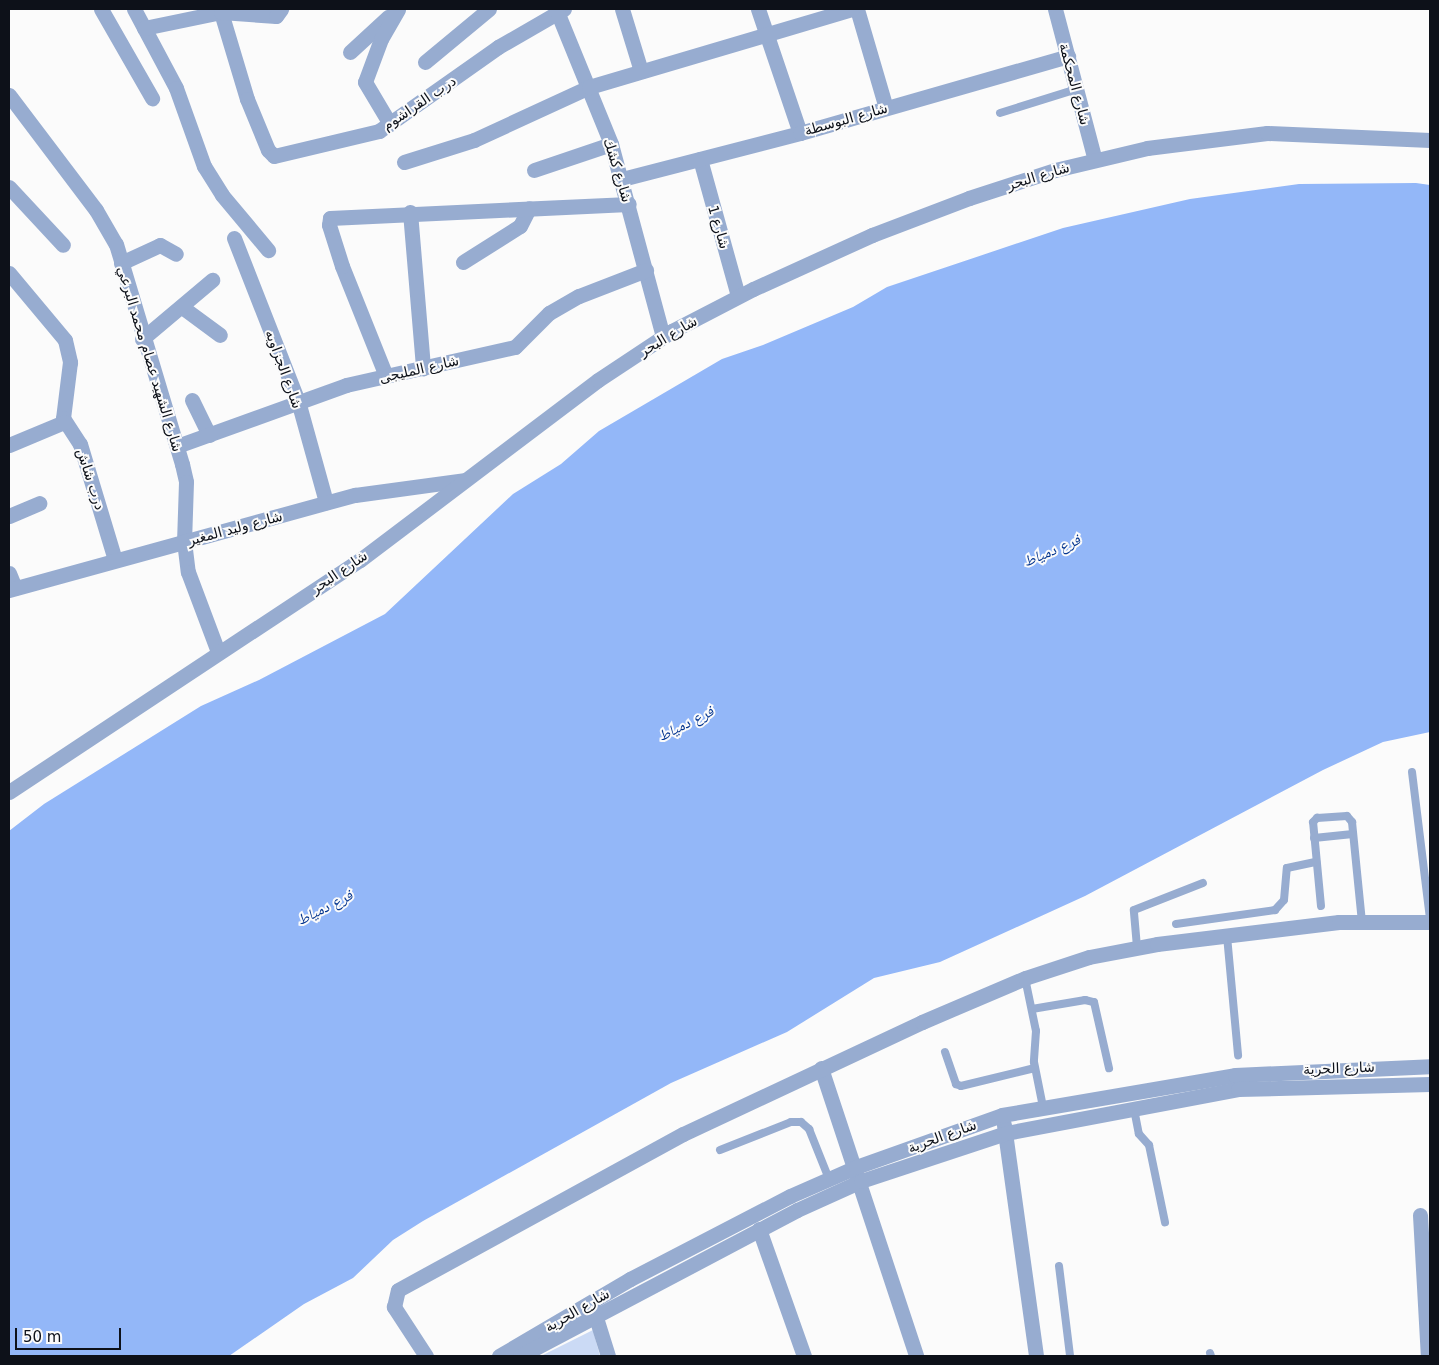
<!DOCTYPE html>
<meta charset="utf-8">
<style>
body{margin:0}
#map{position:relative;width:1439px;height:1365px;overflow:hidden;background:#fbfbfb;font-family:"DejaVu Sans","Noto Naskh Arabic",sans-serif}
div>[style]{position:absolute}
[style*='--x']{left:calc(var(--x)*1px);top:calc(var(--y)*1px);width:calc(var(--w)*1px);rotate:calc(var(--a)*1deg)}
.green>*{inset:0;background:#cbdaf5}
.water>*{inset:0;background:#93b7f8}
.service>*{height:8px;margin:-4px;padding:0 4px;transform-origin:4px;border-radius:4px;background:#97acd0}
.minor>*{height:15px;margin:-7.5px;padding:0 7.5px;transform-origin:7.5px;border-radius:7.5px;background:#97acd0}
.tertiary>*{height:15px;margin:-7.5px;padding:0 7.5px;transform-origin:7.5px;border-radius:7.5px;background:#97acd0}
span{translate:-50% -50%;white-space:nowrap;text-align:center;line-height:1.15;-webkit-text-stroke:4px #fbfbfb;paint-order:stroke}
.street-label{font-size:14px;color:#0d1119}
.water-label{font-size:15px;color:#04358f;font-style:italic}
.frame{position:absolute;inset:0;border:10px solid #0d1119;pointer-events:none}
.scale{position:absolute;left:15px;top:1328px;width:106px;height:22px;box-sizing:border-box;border:2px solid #0d1119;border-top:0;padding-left:6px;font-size:15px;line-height:18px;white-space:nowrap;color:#0d1119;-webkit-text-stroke:4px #fbfbfb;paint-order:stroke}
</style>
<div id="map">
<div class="green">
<i style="clip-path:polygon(593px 1330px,600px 1356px,541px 1356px)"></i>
</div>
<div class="water">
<i style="clip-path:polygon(1416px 183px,1430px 185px,1430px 732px,1383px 742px,1323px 770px,1085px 896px,940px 962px,874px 978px,787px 1032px,671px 1083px,423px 1221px,393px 1240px,353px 1278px,304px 1304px,229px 1356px,9px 1356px,9px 831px,44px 804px,201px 706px,259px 680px,385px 614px,513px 494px,561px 464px,599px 431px,722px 359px,763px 345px,853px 307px,887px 287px,1063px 228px,1190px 199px,1299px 184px)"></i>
</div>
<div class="service">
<i style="--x:1000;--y:113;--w:81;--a:-17.3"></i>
<i style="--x:1412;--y:772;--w:147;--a:83"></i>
<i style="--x:1314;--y:838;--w:39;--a:-6"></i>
<i style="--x:1321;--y:906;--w:84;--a:-95.4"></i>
<i style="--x:1313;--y:822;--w:6;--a:-45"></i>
<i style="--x:1317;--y:818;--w:30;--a:-4"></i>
<i style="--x:1347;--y:816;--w:8;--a:50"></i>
<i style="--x:1352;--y:822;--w:100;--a:84.3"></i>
<i style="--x:1176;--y:924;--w:100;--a:-8"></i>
<i style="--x:1275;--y:910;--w:13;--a:-48"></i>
<i style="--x:1284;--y:900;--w:32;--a:-85"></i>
<i style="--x:1287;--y:868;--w:30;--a:-12"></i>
<i style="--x:1227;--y:936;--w:120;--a:84.7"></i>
<i style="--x:1137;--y:947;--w:37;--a:-95"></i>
<i style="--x:1134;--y:910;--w:74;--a:-21.4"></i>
<i style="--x:1025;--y:978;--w:54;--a:78.3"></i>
<i style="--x:1036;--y:1031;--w:31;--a:94"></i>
<i style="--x:1034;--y:1062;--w:46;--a:78.7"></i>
<i style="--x:1032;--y:1009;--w:54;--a:-9.6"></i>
<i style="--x:1085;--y:1000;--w:9;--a:13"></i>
<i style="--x:1094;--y:1002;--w:68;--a:77.2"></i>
<i style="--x:945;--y:1052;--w:34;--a:71"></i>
<i style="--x:956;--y:1084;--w:5;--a:22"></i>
<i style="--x:961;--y:1086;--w:76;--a:-13.7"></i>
<i style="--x:1134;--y:1109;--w:25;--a:79"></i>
<i style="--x:1139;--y:1134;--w:15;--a:48"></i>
<i style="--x:1149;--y:1145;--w:79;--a:78.3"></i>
<i style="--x:720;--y:1150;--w:76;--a:-21.5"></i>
<i style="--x:791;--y:1122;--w:10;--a:0"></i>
<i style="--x:801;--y:1122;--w:11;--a:41"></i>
<i style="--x:809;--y:1129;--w:54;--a:68.2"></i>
<i style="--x:1059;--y:1266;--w:91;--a:83"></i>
<i style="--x:1210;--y:1353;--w:3;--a:72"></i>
</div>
<div class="minor">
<i style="--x:101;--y:9;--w:103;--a:60.2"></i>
<i style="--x:134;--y:9;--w:89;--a:62"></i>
<i style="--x:176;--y:88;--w:83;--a:70.3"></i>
<i style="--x:204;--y:166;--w:34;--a:58"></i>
<i style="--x:222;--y:195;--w:72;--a:50.1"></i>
<i style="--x:220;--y:9;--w:94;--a:73.3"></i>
<i style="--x:247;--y:99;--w:55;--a:67.6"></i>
<i style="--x:268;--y:150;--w:8;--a:45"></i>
<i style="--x:274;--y:156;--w:108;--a:-13.4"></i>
<i style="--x:379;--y:131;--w:146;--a:-35.2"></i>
<i style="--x:498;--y:47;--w:76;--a:-29.9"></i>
<i style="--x:556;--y:9;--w:146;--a:67.8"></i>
<i style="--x:611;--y:144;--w:200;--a:74.9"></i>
<i style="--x:622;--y:9;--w:65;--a:73"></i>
<i style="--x:758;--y:9;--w:131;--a:71.3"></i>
<i style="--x:857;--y:9;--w:103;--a:73.7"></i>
<i style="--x:1055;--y:9;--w:156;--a:75.2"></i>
<i style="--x:144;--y:28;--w:79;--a:-11.7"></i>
<i style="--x:221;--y:12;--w:55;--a:4.2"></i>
<i style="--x:276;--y:16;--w:9;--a:-54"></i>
<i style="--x:350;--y:52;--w:52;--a:-42.6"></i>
<i style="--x:425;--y:62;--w:83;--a:-39.6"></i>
<i style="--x:9;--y:95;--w:144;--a:52.9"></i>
<i style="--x:96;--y:210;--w:39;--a:60"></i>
<i style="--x:116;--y:244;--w:230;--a:73.3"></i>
<i style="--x:182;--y:464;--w:18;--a:77"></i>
<i style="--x:186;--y:482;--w:59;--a:91.9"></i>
<i style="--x:184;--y:541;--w:31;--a:83"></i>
<i style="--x:188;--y:572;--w:85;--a:69.4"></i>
<i style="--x:390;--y:124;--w:49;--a:-120.8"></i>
<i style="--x:365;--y:82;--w:46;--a:-69.6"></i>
<i style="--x:381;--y:39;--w:34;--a:-60"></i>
<i style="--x:700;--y:159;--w:142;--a:74.5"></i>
<i style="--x:404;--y:162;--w:73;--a:-17.4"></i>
<i style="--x:474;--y:140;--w:127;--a:-24.7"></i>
<i style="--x:589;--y:87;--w:274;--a:-16.5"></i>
<i style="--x:534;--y:170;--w:81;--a:-18.7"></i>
<i style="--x:622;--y:179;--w:184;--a:-14.5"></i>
<i style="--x:800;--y:133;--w:279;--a:-16"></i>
<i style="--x:9;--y:187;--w:79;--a:47"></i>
<i style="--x:410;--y:212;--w:157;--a:85.2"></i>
<i style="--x:234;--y:238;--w:175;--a:68.6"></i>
<i style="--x:298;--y:401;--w:105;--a:74.5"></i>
<i style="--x:463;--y:262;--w:67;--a:-32.3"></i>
<i style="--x:520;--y:226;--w:20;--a:-63"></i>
<i style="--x:121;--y:263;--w:43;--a:-24.8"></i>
<i style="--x:160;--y:245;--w:18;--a:29"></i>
<i style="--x:9;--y:273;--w:87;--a:50.1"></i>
<i style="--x:65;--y:340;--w:23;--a:77"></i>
<i style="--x:70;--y:362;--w:56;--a:97.1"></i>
<i style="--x:63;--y:418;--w:31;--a:57"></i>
<i style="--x:80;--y:444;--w:121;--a:73.2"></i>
<i style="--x:182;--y:307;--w:47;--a:36.4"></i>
<i style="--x:142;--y:339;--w:92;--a:-40.1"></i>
<i style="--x:386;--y:376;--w:118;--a:-111.8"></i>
<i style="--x:342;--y:266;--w:43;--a:-107.6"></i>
<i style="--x:329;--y:225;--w:7;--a:-82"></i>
<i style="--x:330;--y:218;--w:299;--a:-2.7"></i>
<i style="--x:192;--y:400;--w:39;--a:64"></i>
<i style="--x:9;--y:445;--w:60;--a:-22.7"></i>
<i style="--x:177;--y:446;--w:180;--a:-19.8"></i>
<i style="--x:346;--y:385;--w:173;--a:-12.7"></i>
<i style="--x:515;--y:347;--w:48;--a:-45"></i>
<i style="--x:549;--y:313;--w:34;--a:-30"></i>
<i style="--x:579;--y:296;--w:72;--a:-21.2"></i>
<i style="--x:9;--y:516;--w:33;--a:-23"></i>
<i style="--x:9;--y:573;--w:16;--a:68"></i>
<i style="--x:9;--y:590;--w:359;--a:-15.4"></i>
<i style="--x:355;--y:495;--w:110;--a:-7.8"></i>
<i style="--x:821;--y:1068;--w:303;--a:71.7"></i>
<i style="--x:1004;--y:1125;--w:233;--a:82.1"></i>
<i style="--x:1420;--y:1215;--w:141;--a:86.8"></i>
<i style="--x:759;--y:1229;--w:135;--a:70.5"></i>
<i style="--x:593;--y:1308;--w:50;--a:72.6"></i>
<i style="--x:426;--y:1356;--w:59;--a:-123.1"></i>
<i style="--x:394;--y:1307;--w:17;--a:-77"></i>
<i style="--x:398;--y:1290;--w:325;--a:-28.7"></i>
<i style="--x:683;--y:1134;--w:264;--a:-25.1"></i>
<i style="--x:922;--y:1022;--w:112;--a:-23.1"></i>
<i style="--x:1025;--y:978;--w:67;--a:-18.2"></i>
<i style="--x:1089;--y:957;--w:69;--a:-10.8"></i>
<i style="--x:1157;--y:944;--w:183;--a:-6.9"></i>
<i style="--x:1339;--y:922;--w:91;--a:0"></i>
<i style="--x:499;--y:1356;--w:152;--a:-30.4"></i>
<i style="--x:630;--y:1279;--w:180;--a:-27.4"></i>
<i style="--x:790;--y:1196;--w:72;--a:-23.7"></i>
<i style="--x:856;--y:1167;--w:155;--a:-19.6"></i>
<i style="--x:1002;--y:1115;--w:236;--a:-9.7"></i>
<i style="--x:1235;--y:1075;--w:195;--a:-2.6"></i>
<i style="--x:520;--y:1356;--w:313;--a:-27.8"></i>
<i style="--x:797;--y:1210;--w:70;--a:-24.4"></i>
<i style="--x:861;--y:1181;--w:153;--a:-18.3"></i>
<i style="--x:1006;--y:1133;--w:236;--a:-10.7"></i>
<i style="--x:1238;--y:1089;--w:192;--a:-1.5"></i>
</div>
<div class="tertiary">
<i style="--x:9;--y:792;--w:421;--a:-33.5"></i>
<i style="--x:360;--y:560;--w:298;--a:-37.1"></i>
<i style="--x:598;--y:380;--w:89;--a:-33.5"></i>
<i style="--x:672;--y:331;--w:91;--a:-27.4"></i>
<i style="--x:753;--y:289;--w:131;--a:-24.4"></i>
<i style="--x:872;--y:235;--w:104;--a:-20.9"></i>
<i style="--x:969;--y:198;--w:90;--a:-18"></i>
<i style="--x:1055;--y:170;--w:95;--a:-13.4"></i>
<i style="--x:1147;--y:148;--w:121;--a:-7.1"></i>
<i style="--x:1267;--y:133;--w:163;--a:2.5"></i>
</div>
<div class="street-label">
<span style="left:1075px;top:84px;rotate:75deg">شارع المحكمة</span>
<span style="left:419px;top:103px;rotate:-34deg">درب القراشوم</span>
<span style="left:846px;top:119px;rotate:-16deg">شارع البوسطة</span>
<span style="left:618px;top:170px;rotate:73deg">شارع كشك</span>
<span style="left:1038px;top:176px;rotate:-17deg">شارع البحر</span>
<span style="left:719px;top:227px;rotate:74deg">شارع 1</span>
<span style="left:668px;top:336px;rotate:-31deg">شارع البحر</span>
<span style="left:150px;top:359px;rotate:73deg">شارع الشهيد عصام محمد البرعي</span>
<span style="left:284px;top:369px;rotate:70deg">شارع الجزاويه</span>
<span style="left:419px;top:369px;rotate:-13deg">شارع المليجى</span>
<span style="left:91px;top:479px;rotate:72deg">درب شاش</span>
<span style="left:235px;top:528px;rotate:-15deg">شارع وليد المغير</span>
<span style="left:339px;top:572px;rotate:-34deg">شارع البحر</span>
<span style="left:1339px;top:1068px;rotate:-2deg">شارع الحرية</span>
<span style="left:942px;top:1136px;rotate:-20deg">شارع الحرية</span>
<span style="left:577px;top:1310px;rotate:-30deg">شارع الحرية</span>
</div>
<div class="water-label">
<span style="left:1052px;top:551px;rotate:-23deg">فرع دمياط</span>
<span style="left:686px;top:724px;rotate:-27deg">فرع دمياط</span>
<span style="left:325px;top:908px;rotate:-27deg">فرع دمياط</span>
</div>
<div class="frame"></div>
<div class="scale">50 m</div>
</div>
